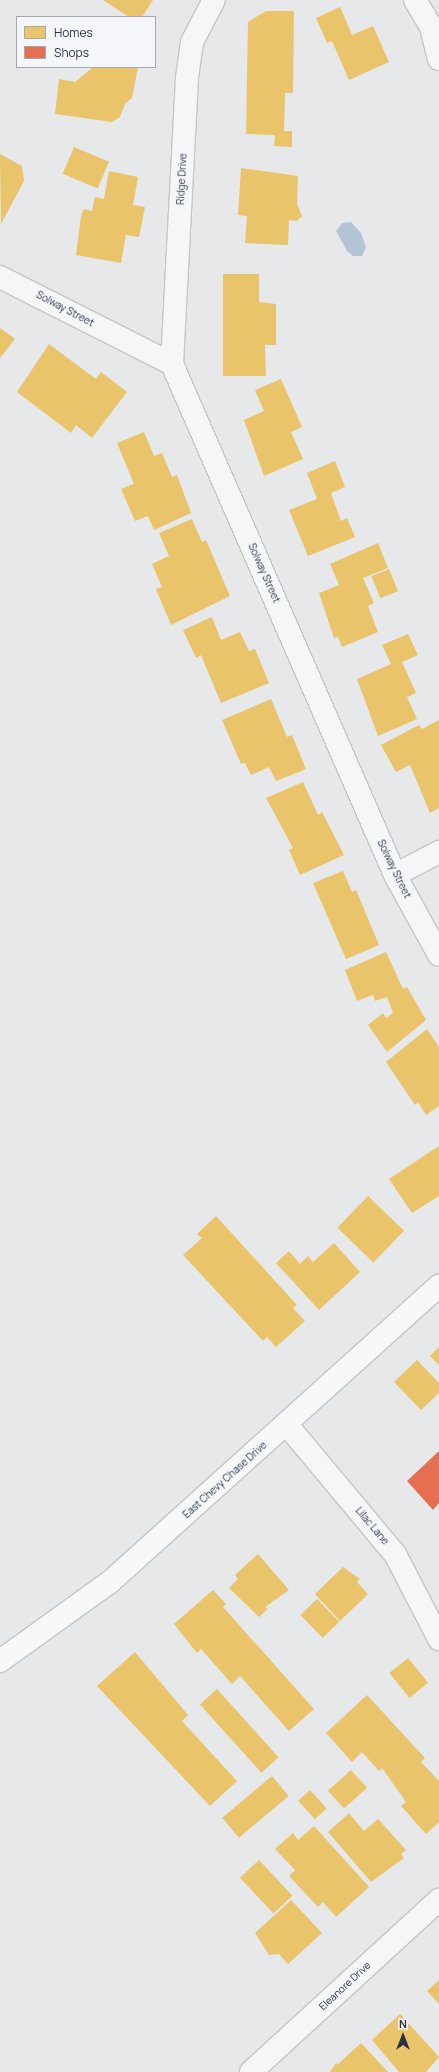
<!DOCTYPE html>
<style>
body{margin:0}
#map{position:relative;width:439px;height:2072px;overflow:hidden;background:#e6e8ea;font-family:Manrope,sans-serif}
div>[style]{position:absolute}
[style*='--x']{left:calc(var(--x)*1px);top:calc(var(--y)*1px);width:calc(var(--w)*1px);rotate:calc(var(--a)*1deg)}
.water>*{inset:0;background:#b4c4d5}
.homes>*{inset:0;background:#e9c46a;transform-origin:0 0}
.shops>*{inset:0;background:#e76f51}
.roads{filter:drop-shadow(1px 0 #c4c6c8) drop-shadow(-1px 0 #c4c6c8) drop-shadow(0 1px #c4c6c8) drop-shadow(0 -1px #c4c6c8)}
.minor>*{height:22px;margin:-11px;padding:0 11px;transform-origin:11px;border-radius:11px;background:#f5f6f7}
.major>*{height:22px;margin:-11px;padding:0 11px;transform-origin:11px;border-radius:11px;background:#f8f8f8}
span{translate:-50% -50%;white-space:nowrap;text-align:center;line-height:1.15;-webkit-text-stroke:4px #f4f6f9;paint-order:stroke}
.street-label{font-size:10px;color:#2b3445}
.legend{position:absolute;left:16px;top:16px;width:140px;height:52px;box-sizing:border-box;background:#f4f6f9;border:1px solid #a4a8b1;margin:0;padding:5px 7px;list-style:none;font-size:12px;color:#2b3445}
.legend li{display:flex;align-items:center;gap:8px;height:20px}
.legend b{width:20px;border:1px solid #a4a8b1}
.north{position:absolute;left:383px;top:2016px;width:40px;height:40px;-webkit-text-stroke:3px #f4f6f9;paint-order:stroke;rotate:0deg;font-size:11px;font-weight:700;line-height:16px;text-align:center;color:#2b3445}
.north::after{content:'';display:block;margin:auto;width:14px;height:18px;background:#2b3445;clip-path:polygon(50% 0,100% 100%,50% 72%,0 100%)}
</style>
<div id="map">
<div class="water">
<i style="clip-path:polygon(342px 223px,351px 222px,361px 233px,366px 247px,362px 256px,353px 256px,347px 251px,336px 231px)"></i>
</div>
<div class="homes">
<i style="clip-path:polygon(103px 0,153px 0,142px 17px,129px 17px)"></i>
<i style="clip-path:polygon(340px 7px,352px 35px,373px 26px,389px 62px,349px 80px,332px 41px,327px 43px,316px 18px)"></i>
<i style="clip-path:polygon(266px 11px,294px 11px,293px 93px,285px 93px,284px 131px,292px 131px,292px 147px,274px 146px,275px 135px,246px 134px,248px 22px)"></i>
<i style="clip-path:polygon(93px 67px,138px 67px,132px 98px,125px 104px,120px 117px,112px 122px,55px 114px,59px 79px,75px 82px)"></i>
<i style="left:74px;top:147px;width:38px;height:29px;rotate:23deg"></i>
<i style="clip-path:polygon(0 154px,22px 166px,24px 181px,1px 224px)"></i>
<i style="clip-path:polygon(241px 168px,298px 176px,297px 204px,302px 216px,297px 221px,289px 220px,288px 245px,245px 243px,247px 216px,238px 215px)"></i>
<i style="clip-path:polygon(109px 171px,138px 177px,133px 205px,145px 207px,139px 237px,126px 235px,121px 263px,76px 255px,81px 216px,84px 209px,92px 211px,95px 197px,104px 199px)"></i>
<i style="clip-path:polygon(223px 274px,259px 274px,259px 302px,276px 304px,276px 345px,265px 345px,266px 376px,223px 376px)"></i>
<i style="clip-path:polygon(0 328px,15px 339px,0 358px)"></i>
<i style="clip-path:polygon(49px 344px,96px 379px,101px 372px,127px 392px,92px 438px,76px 425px,71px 433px,17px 392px)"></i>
<i style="clip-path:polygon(281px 379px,302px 427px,291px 432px,303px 459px,264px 476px,244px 420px,264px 411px,255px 390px)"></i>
<i style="clip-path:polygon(144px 432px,154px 456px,162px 453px,172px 477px,177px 475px,191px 513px,154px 530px,148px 516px,135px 521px,121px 489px,134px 484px,117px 443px)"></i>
<i style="clip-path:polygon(335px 461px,345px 487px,331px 493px,341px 521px,347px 518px,355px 537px,308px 556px,289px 510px,317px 499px,307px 473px)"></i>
<i style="clip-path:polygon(192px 519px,202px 542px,206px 540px,230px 596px,171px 625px,156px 589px,162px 587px,152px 564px,169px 556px,159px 533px)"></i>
<i style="clip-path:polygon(378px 543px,388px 568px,363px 578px,374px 603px,368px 606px,378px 632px,342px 647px,338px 637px,334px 638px,319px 593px,339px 585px,330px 564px)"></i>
<i style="left:389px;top:569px;width:24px;height:19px;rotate:68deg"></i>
<i style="clip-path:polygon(212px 617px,221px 640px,240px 632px,249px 651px,255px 649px,269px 683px,221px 703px,201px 655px,196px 658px,183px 630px)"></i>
<i style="clip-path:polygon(408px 634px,418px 655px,402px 662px,416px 693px,407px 697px,417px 719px,378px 736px,357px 679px,391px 664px,382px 645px)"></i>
<i style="clip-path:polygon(271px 699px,287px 737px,292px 735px,306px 769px,276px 781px,269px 767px,251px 775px,245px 763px,241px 764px,222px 720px)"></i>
<i style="clip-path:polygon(439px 720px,439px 808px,430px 813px,410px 765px,396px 772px,381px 745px,419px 725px,422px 729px)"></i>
<i style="clip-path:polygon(303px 782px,318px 815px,322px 812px,344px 855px,300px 875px,289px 850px,293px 848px,266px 798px)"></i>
<i style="clip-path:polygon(343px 871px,352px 892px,356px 890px,379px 945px,346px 959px,313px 883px)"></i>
<i style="clip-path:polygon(386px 952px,403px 989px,407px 987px,426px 1020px,387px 1052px,368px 1025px,383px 1013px,386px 1018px,393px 1013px,387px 997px,375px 1001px,373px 995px,357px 1001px,345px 970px)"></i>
<i style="clip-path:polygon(427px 1029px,439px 1047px,439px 1106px,426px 1115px,418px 1102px,415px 1105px,386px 1062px)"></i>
<i style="clip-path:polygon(439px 1146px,439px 1196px,412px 1213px,389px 1179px)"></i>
<i style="left:368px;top:1196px;width:50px;height:44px;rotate:44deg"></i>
<i style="clip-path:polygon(216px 1216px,297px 1305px,293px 1308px,305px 1321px,276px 1347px,267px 1337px,263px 1341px,183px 1255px,202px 1238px,197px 1234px)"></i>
<i style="clip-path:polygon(334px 1243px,360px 1272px,319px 1310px,276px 1263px,289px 1251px,300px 1264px,308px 1256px,313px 1262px)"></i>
<i style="clip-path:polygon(439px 1347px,439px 1365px,430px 1356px)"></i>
<i style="clip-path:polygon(417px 1360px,439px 1383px,439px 1393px,421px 1410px,394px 1382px)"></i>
<i style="clip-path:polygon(258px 1554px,289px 1590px,265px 1607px,268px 1609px,259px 1617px,229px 1588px,238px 1579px,235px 1575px)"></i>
<i style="clip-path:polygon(343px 1567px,360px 1579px,357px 1582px,368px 1594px,340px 1621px,315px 1594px)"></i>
<i style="clip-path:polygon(213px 1590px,226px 1604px,223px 1607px,314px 1709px,289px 1731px,240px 1676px,232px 1684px,201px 1649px,197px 1653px,174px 1624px)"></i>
<i style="left:317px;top:1599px;width:32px;height:23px;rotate:46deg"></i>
<i style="clip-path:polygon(135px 1652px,188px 1715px,182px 1721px,237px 1781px,210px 1806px,97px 1686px)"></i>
<i style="left:408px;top:1658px;width:32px;height:24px;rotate:51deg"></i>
<i style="left:217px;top:1689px;width:92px;height:23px;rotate:48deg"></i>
<i style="clip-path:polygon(367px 1695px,425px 1758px,421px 1762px,439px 1781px,439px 1822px,426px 1834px,401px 1806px,406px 1802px,382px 1768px,379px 1771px,362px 1752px,352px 1762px,326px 1733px)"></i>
<i style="left:351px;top:1770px;width:24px;height:31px;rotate:48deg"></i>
<i style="left:272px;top:1776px;width:26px;height:65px;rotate:50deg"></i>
<i style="left:310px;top:1790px;width:25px;height:16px;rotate:48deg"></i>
<i style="clip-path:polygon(349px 1813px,364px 1831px,378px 1819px,406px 1850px,401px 1854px,404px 1858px,371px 1882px,328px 1832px)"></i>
<i style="clip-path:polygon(314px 1826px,369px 1887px,336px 1917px,323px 1902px,318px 1907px,289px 1876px,295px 1870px,275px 1849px,293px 1833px,298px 1840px)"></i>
<i style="left:259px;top:1860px;width:49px;height:26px;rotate:47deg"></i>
<i style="clip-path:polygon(291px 1900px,322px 1933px,288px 1964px,279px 1954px,269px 1955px,255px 1933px)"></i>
<i style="clip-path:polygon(439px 1980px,439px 2004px,427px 1991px)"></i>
<i style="clip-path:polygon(400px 2014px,439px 2057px,426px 2072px,399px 2072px,372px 2040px)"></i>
<i style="clip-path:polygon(361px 2043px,388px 2072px,330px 2072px,336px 2063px,337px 2065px)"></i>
</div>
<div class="shops">
<i style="clip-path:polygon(439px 1451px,439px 1503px,433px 1510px,407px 1481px)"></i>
</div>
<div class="roads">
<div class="minor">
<i style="--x:415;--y:0;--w:31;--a:59"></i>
<i style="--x:431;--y:27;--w:33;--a:76"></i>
<i style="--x:0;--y:277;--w:193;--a:26.8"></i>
<i style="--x:172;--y:364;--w:558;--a:66.42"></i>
<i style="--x:395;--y:875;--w:91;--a:61.2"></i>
<i style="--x:172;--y:364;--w:286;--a:-87"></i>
<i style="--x:187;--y:78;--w:36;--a:-82"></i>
<i style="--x:192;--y:42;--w:47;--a:-62.4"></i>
<i style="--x:395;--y:875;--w:50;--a:-27.6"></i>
<i style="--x:287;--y:1425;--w:168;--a:50.1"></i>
<i style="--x:395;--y:1554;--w:96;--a:62.6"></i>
<i style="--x:251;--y:2072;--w:255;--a:-42.5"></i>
</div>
<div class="major">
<i style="--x:0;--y:1661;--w:135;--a:-35.7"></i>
<i style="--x:110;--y:1582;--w:443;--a:-42"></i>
</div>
</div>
<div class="street-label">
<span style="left:182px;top:179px;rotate:-87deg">Ridge Drive</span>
<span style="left:65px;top:309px;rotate:28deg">Solway Street</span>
<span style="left:264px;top:573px;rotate:66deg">Solway Street</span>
<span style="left:394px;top:869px;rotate:64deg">Solway Street</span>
<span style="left:225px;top:1480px;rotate:-42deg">East Chevy Chase Drive</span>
<span style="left:372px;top:1526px;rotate:50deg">Lilac Lane</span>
<span style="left:345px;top:1986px;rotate:-43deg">Eleanore Drive</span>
</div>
<ul class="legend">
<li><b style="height:11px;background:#e9c46a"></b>Homes</li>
<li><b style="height:11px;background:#e76f51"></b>Shops</li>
</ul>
<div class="north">N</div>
</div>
